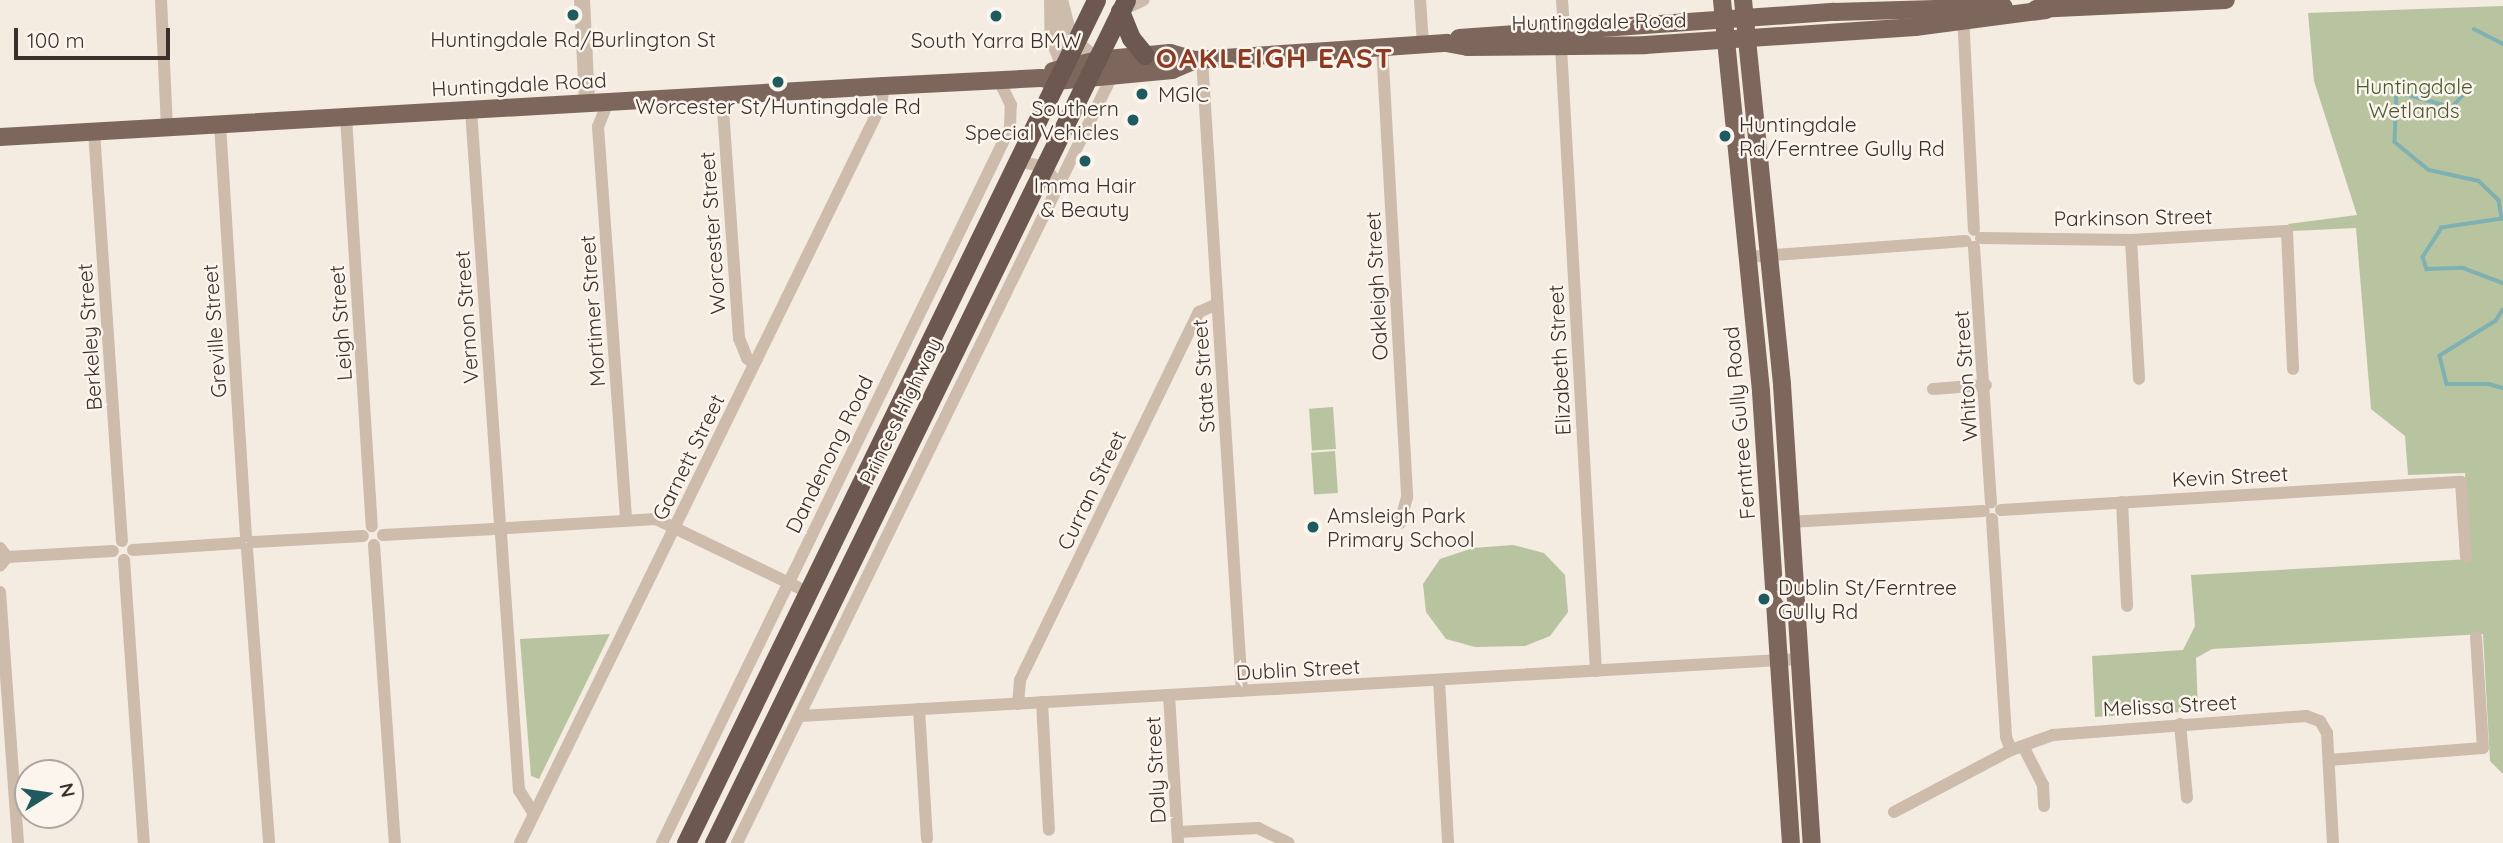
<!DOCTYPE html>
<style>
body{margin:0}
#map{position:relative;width:2503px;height:843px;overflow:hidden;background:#f4ebe1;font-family:Quicksand,sans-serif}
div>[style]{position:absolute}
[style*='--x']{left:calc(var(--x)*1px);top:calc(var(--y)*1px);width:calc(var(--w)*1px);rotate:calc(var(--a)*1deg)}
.green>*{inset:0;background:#b8c4a0;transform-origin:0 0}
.stream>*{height:3.5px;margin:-1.75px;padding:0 1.75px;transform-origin:1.75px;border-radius:1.75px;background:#7fb0b2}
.minor>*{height:12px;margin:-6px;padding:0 6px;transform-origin:6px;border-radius:6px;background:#cdbbac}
.tertiary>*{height:16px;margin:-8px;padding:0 8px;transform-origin:8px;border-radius:8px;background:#cdbbac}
.primary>*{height:18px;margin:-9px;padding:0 9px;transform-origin:9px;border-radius:9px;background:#7d675c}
.trunk>*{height:19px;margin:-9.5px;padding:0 9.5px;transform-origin:9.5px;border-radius:9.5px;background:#6c584f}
.dots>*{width:19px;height:19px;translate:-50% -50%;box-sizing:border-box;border:4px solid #fbf5ee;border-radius:50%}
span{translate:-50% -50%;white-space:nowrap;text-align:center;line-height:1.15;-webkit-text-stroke:5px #fbf5ee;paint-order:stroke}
.street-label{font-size:21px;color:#3b302b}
.poi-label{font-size:21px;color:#3b302b}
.left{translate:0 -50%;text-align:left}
.right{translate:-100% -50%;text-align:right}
.park-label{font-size:21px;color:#4a5a2e}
.district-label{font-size:28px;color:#8c3b22;font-weight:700;letter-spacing:2px}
.north{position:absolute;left:14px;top:759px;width:70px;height:70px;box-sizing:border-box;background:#fbf5ee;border:2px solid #aea6a0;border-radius:50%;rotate:78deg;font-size:19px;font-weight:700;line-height:28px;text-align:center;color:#3b302b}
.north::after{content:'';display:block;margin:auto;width:24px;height:32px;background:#1f5a5e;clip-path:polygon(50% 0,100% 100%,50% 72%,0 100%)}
.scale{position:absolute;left:14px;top:28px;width:156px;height:32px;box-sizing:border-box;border:4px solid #3b302b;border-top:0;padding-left:9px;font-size:21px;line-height:24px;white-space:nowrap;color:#3b302b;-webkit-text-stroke:5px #fbf5ee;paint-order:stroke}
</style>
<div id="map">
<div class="green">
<i style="clip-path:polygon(2503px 6px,2503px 774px,2490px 761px,2483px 634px,2212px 649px,2196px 658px,2198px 711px,2095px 717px,2092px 656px,2183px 650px,2195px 626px,2191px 575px,2470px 559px,2465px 473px,2408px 475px,2405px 436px,2371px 409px,2356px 228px,2292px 231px,2288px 224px,2357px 215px,2314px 81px,2308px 13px)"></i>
<i style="left:1333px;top:407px;width:42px;height:24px;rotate:86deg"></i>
<i style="left:1335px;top:451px;width:42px;height:24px;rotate:86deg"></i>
<i style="clip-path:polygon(1513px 545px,1544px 553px,1565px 575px,1568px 612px,1550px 636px,1525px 646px,1475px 647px,1446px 639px,1426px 612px,1423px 584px,1440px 559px,1473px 548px)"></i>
<i style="clip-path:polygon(610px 634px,539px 779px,531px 776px,520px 639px)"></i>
</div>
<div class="stream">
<i style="--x:2474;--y:29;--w:33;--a:27"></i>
<i style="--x:2469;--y:89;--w:25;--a:132"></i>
<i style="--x:2452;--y:108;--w:57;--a:-163.8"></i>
<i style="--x:2397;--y:92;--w:50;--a:92.3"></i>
<i style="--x:2395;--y:142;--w:44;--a:39.5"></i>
<i style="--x:2429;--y:170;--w:51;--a:12.4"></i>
<i style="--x:2479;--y:181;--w:28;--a:44"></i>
<i style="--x:2499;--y:200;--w:19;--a:81"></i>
<i style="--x:2502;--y:219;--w:61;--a:171.5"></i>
<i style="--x:2442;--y:228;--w:35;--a:123"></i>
<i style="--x:2423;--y:257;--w:13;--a:72"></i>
<i style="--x:2427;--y:269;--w:36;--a:-2"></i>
<i style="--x:2463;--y:268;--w:43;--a:20.6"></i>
<i style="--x:2503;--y:310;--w:13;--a:122"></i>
<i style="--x:2496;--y:321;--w:66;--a:148"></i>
<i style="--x:2440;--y:356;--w:29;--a:76"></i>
<i style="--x:2447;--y:384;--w:42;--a:0"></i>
<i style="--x:2489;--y:384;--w:15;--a:16"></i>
</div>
<div class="minor">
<i style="--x:161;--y:0;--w:127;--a:87.3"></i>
<i style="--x:1420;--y:0;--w:44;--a:86.1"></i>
<i style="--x:1562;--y:0;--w:30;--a:86"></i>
<i style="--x:1120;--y:11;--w:26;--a:-25"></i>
<i style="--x:1963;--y:14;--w:216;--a:87.1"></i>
<i style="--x:1382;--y:46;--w:452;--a:86.8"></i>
<i style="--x:1407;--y:497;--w:27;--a:105"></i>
<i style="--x:1561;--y:47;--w:625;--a:86.79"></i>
<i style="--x:1202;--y:59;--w:633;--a:86.38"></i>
<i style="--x:722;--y:95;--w:244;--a:86"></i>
<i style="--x:739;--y:338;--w:22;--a:68"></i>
<i style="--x:747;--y:358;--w:9;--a:41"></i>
<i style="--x:608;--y:102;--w:27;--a:112"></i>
<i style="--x:598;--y:127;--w:394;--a:85.9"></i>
<i style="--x:471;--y:110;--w:413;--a:86"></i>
<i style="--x:346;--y:117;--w:410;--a:86.4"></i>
<i style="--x:220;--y:124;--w:413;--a:86.4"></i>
<i style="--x:94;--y:131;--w:411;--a:86.1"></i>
<i style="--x:1017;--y:161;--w:30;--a:12"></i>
<i style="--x:1046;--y:167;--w:22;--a:58"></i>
<i style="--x:1981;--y:238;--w:150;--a:0.8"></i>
<i style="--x:2131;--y:240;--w:156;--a:-3.3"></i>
<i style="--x:2287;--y:231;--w:138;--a:87.5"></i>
<i style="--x:2131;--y:240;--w:139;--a:86.7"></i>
<i style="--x:1974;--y:247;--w:256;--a:86.2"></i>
<i style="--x:1747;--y:257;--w:219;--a:-4.2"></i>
<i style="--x:1933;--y:389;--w:53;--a:-4.3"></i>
<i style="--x:2122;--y:502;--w:104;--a:87.2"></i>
<i style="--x:2001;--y:510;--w:461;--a:-3.5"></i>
<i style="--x:2461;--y:482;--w:75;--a:86.2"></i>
<i style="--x:1992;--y:519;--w:218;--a:86.3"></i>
<i style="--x:2006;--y:737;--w:14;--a:69"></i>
<i style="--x:1789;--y:522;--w:195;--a:-3.2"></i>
<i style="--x:507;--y:528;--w:149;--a:-3.5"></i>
<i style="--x:656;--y:519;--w:169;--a:25.7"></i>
<i style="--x:501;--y:534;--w:257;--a:86"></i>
<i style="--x:519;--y:790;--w:28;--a:58"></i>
<i style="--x:383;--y:535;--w:111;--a:-3.1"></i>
<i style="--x:253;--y:542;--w:110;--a:-3.1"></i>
<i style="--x:374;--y:545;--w:299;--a:86"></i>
<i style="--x:0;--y:548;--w:11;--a:52"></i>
<i style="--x:7;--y:557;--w:11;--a:128"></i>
<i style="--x:247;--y:549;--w:295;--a:85.7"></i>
<i style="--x:133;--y:550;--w:107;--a:-3.7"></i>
<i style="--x:7;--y:557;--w:106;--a:-3.2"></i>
<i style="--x:124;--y:560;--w:284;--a:86"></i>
<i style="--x:0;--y:592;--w:252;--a:85.9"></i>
<i style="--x:1439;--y:680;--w:163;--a:86.8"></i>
<i style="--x:1169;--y:695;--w:148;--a:86.5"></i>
<i style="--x:1042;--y:702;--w:128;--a:86.9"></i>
<i style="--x:1018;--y:704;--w:24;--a:-85"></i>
<i style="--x:1020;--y:680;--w:409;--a:-64.1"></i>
<i style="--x:1199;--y:312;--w:20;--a:-24"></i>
<i style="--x:919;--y:709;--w:130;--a:86.5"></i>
<i style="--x:800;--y:716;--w:1001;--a:-3.27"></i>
<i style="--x:2180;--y:724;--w:74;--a:84.6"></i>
<i style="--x:2023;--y:746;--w:44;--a:62.9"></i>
<i style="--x:2043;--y:785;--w:21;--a:87"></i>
<i style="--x:2329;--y:760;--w:154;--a:-4.5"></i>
<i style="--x:2483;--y:748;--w:111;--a:-93.6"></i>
<i style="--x:1894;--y:812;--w:132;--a:-27.9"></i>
<i style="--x:2011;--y:750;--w:45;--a:-19.7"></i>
<i style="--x:2053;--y:735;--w:254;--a:-4.3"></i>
<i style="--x:2306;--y:716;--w:15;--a:20"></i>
<i style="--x:2320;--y:721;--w:14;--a:60"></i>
<i style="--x:2327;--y:733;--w:110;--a:86.9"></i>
<i style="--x:1178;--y:832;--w:80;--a:-2.9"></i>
<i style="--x:1258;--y:828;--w:34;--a:26"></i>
<i style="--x:520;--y:843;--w:822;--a:-63.93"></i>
<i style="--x:881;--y:105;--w:19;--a:-81"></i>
<i style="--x:662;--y:843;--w:795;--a:-64.05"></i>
<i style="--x:1010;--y:128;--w:23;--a:-88"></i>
<i style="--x:1011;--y:105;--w:28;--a:-116"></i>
<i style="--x:737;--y:843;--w:854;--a:-63.95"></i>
</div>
<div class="tertiary">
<i style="--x:582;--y:0;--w:103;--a:87.2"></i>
<i style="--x:1052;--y:0;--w:39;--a:89"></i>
<i style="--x:1053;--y:39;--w:29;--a:68"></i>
<i style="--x:1060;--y:0;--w:40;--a:75.6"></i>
<i style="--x:1070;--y:39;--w:34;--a:38"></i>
</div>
<div class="primary">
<i style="--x:1722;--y:0;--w:394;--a:84.3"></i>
<i style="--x:1761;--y:392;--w:452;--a:86.2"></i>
<i style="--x:1743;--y:0;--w:387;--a:84.2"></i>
<i style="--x:1782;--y:385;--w:459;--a:86.3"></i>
<i style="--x:2036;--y:9;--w:190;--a:-2.7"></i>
<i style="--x:1459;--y:38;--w:376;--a:-4"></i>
<i style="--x:1834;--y:12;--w:170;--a:-1.7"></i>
<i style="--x:1053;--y:71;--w:45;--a:-14"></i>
<i style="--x:1097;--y:60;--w:73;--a:-5.5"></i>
<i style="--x:1170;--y:53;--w:26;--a:16"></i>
<i style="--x:1195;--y:60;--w:252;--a:-3.9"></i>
<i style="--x:1446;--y:43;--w:22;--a:10"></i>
<i style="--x:1468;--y:47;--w:177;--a:-0.6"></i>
<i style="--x:1645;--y:45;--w:271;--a:-3.8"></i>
<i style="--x:1915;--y:27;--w:132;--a:-7.4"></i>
<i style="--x:0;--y:137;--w:885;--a:-3.3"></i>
<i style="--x:884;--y:86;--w:157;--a:-2.9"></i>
<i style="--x:1041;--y:78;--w:15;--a:11"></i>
<i style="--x:1056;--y:81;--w:117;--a:-5.4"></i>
<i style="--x:1172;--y:70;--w:25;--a:-23"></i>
</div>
<div class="trunk">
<i style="--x:1120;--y:11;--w:29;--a:68"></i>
<i style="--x:1131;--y:38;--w:22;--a:51"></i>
<i style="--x:686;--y:843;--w:937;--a:-64.06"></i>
<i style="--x:714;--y:843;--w:938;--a:-63.95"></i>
</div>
<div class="dots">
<i style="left:573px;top:15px;background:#1f5a5e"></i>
<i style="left:996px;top:16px;background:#1f5a5e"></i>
<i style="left:778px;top:82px;background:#1f5a5e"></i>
<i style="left:1142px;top:94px;background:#1f5a5e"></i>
<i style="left:1133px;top:120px;background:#1f5a5e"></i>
<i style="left:1725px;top:136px;background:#1f5a5e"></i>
<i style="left:1085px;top:161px;background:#1f5a5e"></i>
<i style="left:1313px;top:527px;background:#1f5a5e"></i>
<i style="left:1764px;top:599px;background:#1f5a5e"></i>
</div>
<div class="street-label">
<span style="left:1599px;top:21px;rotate:-1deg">Huntingdale Road</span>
<span style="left:519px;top:84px;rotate:-3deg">Huntingdale Road</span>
<span style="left:2133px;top:217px;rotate:-1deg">Parkinson Street</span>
<span style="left:712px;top:233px;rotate:-94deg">Worcester Street</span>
<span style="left:1376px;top:286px;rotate:-93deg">Oakleigh Street</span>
<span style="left:592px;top:311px;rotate:-94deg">Mortimer Street</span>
<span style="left:466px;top:317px;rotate:-94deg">Vernon Street</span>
<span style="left:340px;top:323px;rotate:-94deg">Leigh Street</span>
<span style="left:214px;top:331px;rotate:-94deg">Greville Street</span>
<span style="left:89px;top:337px;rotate:-94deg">Berkeley Street</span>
<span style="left:1559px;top:360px;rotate:-93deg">Elizabeth Street</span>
<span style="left:1203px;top:376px;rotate:-94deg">State Street</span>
<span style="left:1965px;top:376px;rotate:-94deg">Whiton Street</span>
<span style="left:900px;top:411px;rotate:-64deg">Princes Highway</span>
<span style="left:1739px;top:423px;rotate:-95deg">Ferntree Gully Road</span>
<span style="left:829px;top:454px;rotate:-64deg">Dandenong Road</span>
<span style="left:688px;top:457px;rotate:-64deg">Garnett Street</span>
<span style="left:2230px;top:476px;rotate:-3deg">Kevin Street</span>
<span style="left:1091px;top:490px;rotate:-64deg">Curran Street</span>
<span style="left:1298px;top:669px;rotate:-3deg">Dublin Street</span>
<span style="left:2170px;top:705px;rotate:-3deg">Melissa Street</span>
<span style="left:1155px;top:770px;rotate:-93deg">Daly Street</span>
</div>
<div class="poi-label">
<span style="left:573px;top:39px">Huntingdale Rd/Burlington St</span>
<span style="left:996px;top:40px">South Yarra BMW</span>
<span class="left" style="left:1158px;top:94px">MGIC</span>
<span style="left:778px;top:106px">Worcester St/Huntingdale Rd</span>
<span class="right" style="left:1119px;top:120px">Southern<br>Special Vehicles</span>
<span class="left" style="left:1739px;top:136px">Huntingdale<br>Rd/Ferntree Gully Rd</span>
<span style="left:1085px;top:197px">Imma Hair<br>&amp; Beauty</span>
<span class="left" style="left:1327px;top:527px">Amsleigh Park<br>Primary School</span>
<span class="left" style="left:1778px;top:599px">Dublin St/Ferntree<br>Gully Rd</span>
</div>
<div class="park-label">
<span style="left:2414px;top:98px">Huntingdale<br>Wetlands</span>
</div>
<div class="district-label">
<span style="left:1275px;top:58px">OAKLEIGH EAST</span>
</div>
<div class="north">N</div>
<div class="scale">100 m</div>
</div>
